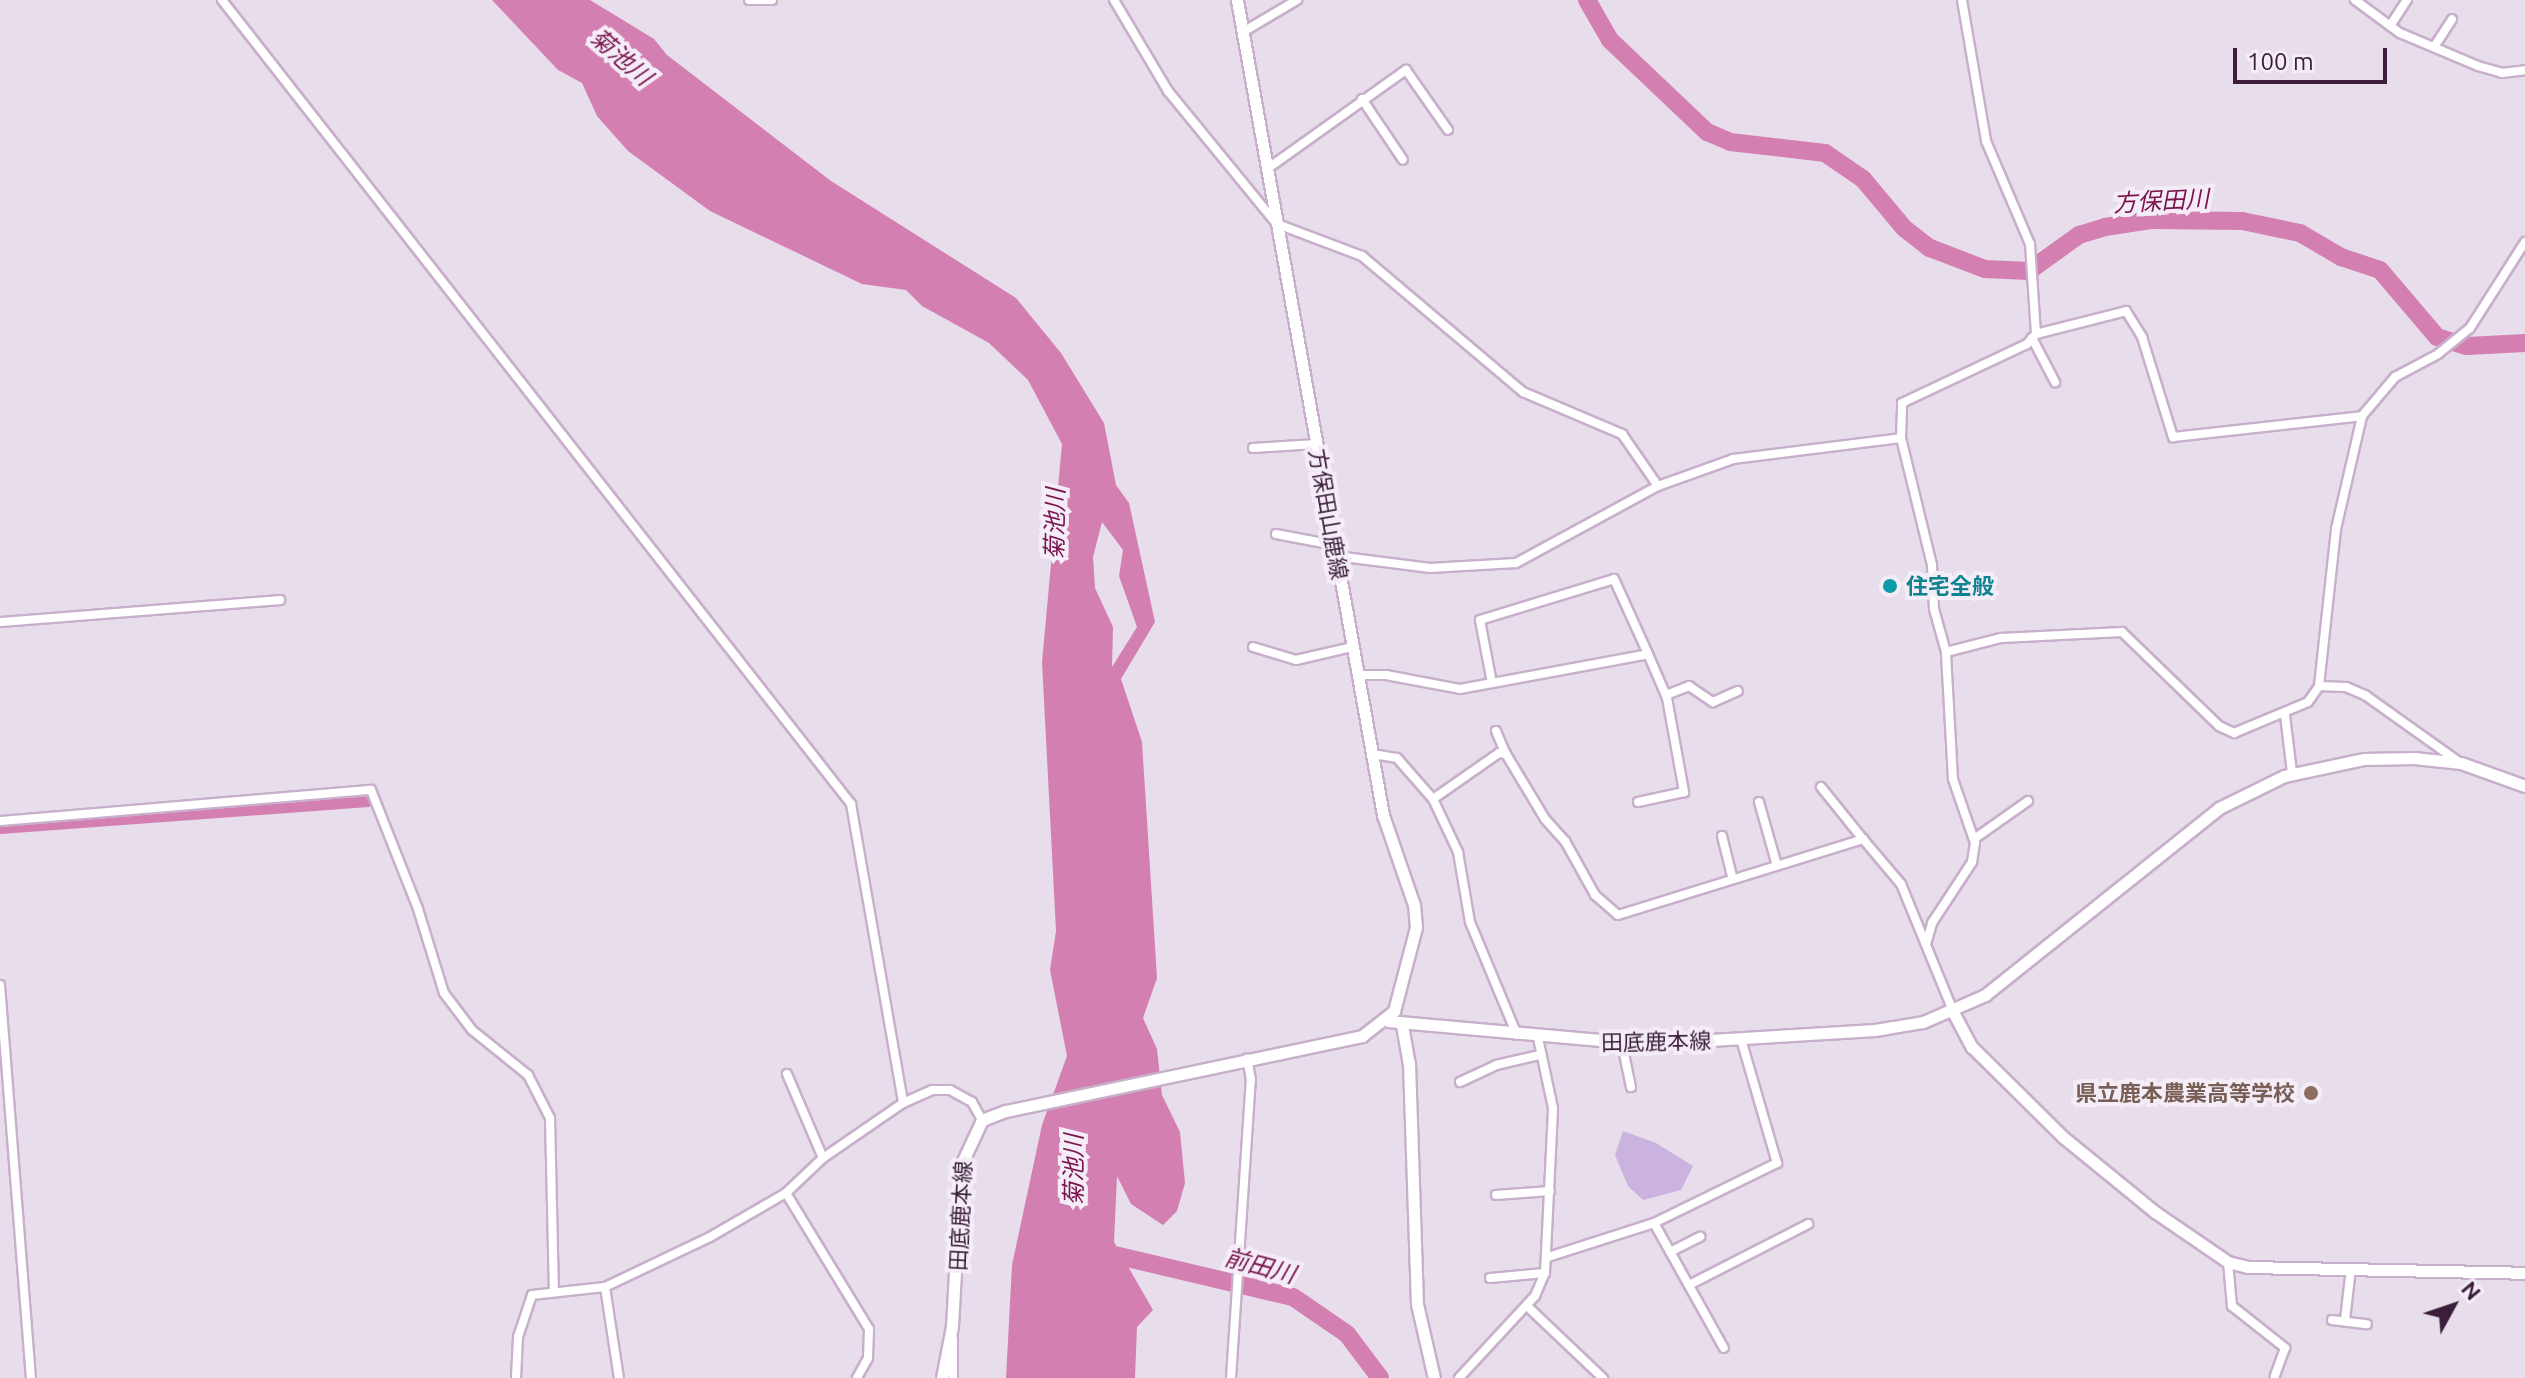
<!DOCTYPE html>
<meta charset="utf-8">
<style>
body{margin:0}
#map{position:relative;width:2525px;height:1378px;overflow:hidden;background:#e8ddea;font-family:Ubuntu,"Noto Sans JP",sans-serif}
div>[style]{position:absolute}
[style*='--x']{left:calc(var(--x)*1px);top:calc(var(--y)*1px);width:calc(var(--w)*1px);rotate:calc(var(--a)*1deg)}
.green>*{inset:0;background:#cab3de}
.water>*{inset:0;background:#d47fb1}
.canal>*{height:11px;margin:-5.5px;padding:0 5.5px;transform-origin:5.5px;border-radius:5.5px;background:#d47fb1}
.river>*{height:18px;margin:-9px;padding:0 9px;transform-origin:9px;border-radius:9px;background:#d47fb1}
.roads{filter:drop-shadow(2px 0 #c8afcb) drop-shadow(-2px 0 #c8afcb) drop-shadow(0 2px #c8afcb) drop-shadow(0 -2px #c8afcb)}
.street>*{height:8px;margin:-4px;padding:0 4px;transform-origin:4px;border-radius:4px;background:#fff}
.secondary>*{height:11px;margin:-5.5px;padding:0 5.5px;transform-origin:5.5px;border-radius:5.5px;background:#fff}
.dots>*{width:22px;height:22px;translate:-50% -50%;box-sizing:border-box;border:4px solid #f4edf7;border-radius:50%}
span{translate:-50% -50%;white-space:nowrap;text-align:center;line-height:1.15;-webkit-text-stroke:8px #f4edf7;paint-order:stroke}
.street-label{font-size:22px;color:#3a1e3a}
.culture-label{font-size:22px;color:#0d838f;font-weight:700}
.left{translate:0 -50%;text-align:left}
.education-label{font-size:22px;color:#785e54;font-weight:700}
.right{translate:-100% -50%;text-align:right}
.water-label{font-size:24px;color:#7a144e;font-style:italic}
.north{position:absolute;left:2413px;top:1266px;width:80px;height:80px;-webkit-text-stroke:6px #f4edf7;paint-order:stroke;rotate:50deg;font-size:22px;font-weight:700;line-height:32px;text-align:center;color:#3a1e3a}
.north::after{content:'';display:block;margin:auto;width:28px;height:36px;background:#3a1e3a;clip-path:polygon(50% 0,100% 100%,50% 72%,0 100%)}
.scale{position:absolute;left:2233px;top:48px;width:154px;height:36px;box-sizing:border-box;border:4px solid #3a1e3a;border-top:0;padding-left:10px;font-size:24px;line-height:28px;white-space:nowrap;color:#3a1e3a;-webkit-text-stroke:6px #f4edf7;paint-order:stroke}
</style>
<div id="map">
<div class="green">
<i style="clip-path:polygon(1623px 1131px,1656px 1143px,1693px 1166px,1681px 1190px,1643px 1200px,1628px 1186px,1615px 1155px)"></i>
</div>
<div class="water">
<i style="clip-path:polygon(evenodd,492px 0,590px 0,654px 39px,667px 55px,831px 181px,1016px 298px,1061px 353px,1104px 423px,1116px 485px,1129px 503px,1155px 622px,1121px 679px,1142px 742px,1157px 978px,1143px 1018px,1157px 1049px,1162px 1095px,1180px 1132px,1185px 1183px,1177px 1211px,1163px 1225px,1131px 1204px,1117px 1176px,1114px 1242px,1153px 1310px,1137px 1327px,1135px 1378px,1006px 1378px,1012px 1265px,1042px 1125px,1067px 1056px,1050px 970px,1056px 931px,1042px 662px,1062px 444px,1028px 380px,989px 343px,922px 306px,906px 290px,862px 284px,710px 211px,628px 151px,597px 116px,582px 83px,558px 70px,492px 0,1102px 522px,1123px 550px,1119px 576px,1137px 627px,1112px 667px,1113px 627px,1095px 588px,1093px 557px,1102px 522px)"></i>
</div>
<div class="canal">
<i style="--x:0;--y:828;--w:369;--a:-4.2"></i>
</div>
<div class="river">
<i style="--x:1587;--y:0;--w:46;--a:60.1"></i>
<i style="--x:1610;--y:40;--w:134;--a:43.5"></i>
<i style="--x:1707;--y:132;--w:25;--a:23"></i>
<i style="--x:1730;--y:142;--w:96;--a:6.6"></i>
<i style="--x:1825;--y:153;--w:46;--a:34.4"></i>
<i style="--x:1863;--y:179;--w:64;--a:50.1"></i>
<i style="--x:1904;--y:228;--w:33;--a:38"></i>
<i style="--x:1930;--y:248;--w:59;--a:20.9"></i>
<i style="--x:1985;--y:269;--w:44;--a:2.6"></i>
<i style="--x:2029;--y:271;--w:62;--a:-35.8"></i>
<i style="--x:2079;--y:235;--w:27;--a:-17"></i>
<i style="--x:2105;--y:227;--w:48;--a:-8.5"></i>
<i style="--x:2152;--y:220;--w:90;--a:0.6"></i>
<i style="--x:2242;--y:221;--w:59;--a:11.7"></i>
<i style="--x:2300;--y:233;--w:48;--a:30.3"></i>
<i style="--x:2341;--y:257;--w:41;--a:18.4"></i>
<i style="--x:2380;--y:270;--w:88;--a:49.6"></i>
<i style="--x:2437;--y:337;--w:31;--a:17"></i>
<i style="--x:2467;--y:346;--w:58;--a:-3"></i>
<i style="--x:1102;--y:1252;--w:196;--a:13.3"></i>
<i style="--x:1293;--y:1297;--w:65;--a:34.4"></i>
<i style="--x:1347;--y:1334;--w:55;--a:53.1"></i>
</div>
<div class="roads">
<div class="street">
<i style="--x:222;--y:0;--w:1021;--a:51.96"></i>
<i style="--x:851;--y:804;--w:303;--a:80.1"></i>
<i style="--x:749;--y:0;--w:23;--a:0"></i>
<i style="--x:1114;--y:0;--w:106;--a:59.3"></i>
<i style="--x:1168;--y:91;--w:172;--a:50.7"></i>
<i style="--x:1277;--y:224;--w:91;--a:20.6"></i>
<i style="--x:1362;--y:256;--w:211;--a:40.2"></i>
<i style="--x:1523;--y:392;--w:108;--a:23"></i>
<i style="--x:1622;--y:434;--w:63;--a:55.3"></i>
<i style="--x:1658;--y:486;--w:80;--a:-19.8"></i>
<i style="--x:1733;--y:459;--w:169;--a:-7.1"></i>
<i style="--x:1962;--y:0;--w:143;--a:80.3"></i>
<i style="--x:1986;--y:141;--w:112;--a:66.9"></i>
<i style="--x:2030;--y:244;--w:90;--a:86.2"></i>
<i style="--x:2355;--y:0;--w:56;--a:36.3"></i>
<i style="--x:2400;--y:33;--w:85;--a:22.9"></i>
<i style="--x:2478;--y:66;--w:25;--a:16"></i>
<i style="--x:2502;--y:73;--w:23;--a:-7"></i>
<i style="--x:2390;--y:26;--w:31;--a:-57"></i>
<i style="--x:1243;--y:32;--w:63;--a:-30.7"></i>
<i style="--x:2434;--y:47;--w:33;--a:-57"></i>
<i style="--x:1362;--y:99;--w:73;--a:56.1"></i>
<i style="--x:1267;--y:169;--w:171;--a:-35.5"></i>
<i style="--x:1406;--y:70;--w:73;--a:55"></i>
<i style="--x:2032;--y:338;--w:50;--a:62.4"></i>
<i style="--x:1253;--y:448;--w:63;--a:-3.6"></i>
<i style="--x:1276;--y:534;--w:59;--a:10.7"></i>
<i style="--x:1336;--y:556;--w:95;--a:7.3"></i>
<i style="--x:1430;--y:568;--w:86;--a:-3.3"></i>
<i style="--x:1516;--y:563;--w:162;--a:-28.5"></i>
<i style="--x:0;--y:622;--w:281;--a:-4.5"></i>
<i style="--x:1253;--y:647;--w:45;--a:16.8"></i>
<i style="--x:1296;--y:660;--w:57;--a:-13.1"></i>
<i style="--x:1946;--y:652;--w:57;--a:-14.3"></i>
<i style="--x:2001;--y:638;--w:121;--a:-2.8"></i>
<i style="--x:2122;--y:632;--w:135;--a:44.1"></i>
<i style="--x:2219;--y:726;--w:17;--a:25"></i>
<i style="--x:2234;--y:733;--w:80;--a:-22.7"></i>
<i style="--x:2308;--y:702;--w:19;--a:-55"></i>
<i style="--x:2319;--y:686;--w:158;--a:-83.8"></i>
<i style="--x:2336;--y:529;--w:116;--a:-77"></i>
<i style="--x:2362;--y:416;--w:51;--a:-49.8"></i>
<i style="--x:2395;--y:377;--w:49;--a:-28.1"></i>
<i style="--x:2438;--y:354;--w:41;--a:-39.1"></i>
<i style="--x:2470;--y:328;--w:102;--a:-57.4"></i>
<i style="--x:1357;--y:675;--w:29;--a:0"></i>
<i style="--x:1386;--y:675;--w:75;--a:10.7"></i>
<i style="--x:1460;--y:689;--w:191;--a:-10.5"></i>
<i style="--x:1648;--y:654;--w:48;--a:66.6"></i>
<i style="--x:1667;--y:698;--w:96;--a:79.7"></i>
<i style="--x:1684;--y:792;--w:47;--a:167.7"></i>
<i style="--x:1492;--y:683;--w:64;--a:-100.8"></i>
<i style="--x:1480;--y:620;--w:140;--a:-17"></i>
<i style="--x:1614;--y:579;--w:82;--a:65.6"></i>
<i style="--x:2319;--y:686;--w:27;--a:2"></i>
<i style="--x:2346;--y:687;--w:21;--a:23"></i>
<i style="--x:2365;--y:695;--w:115;--a:35.5"></i>
<i style="--x:1666;--y:695;--w:25;--a:-21"></i>
<i style="--x:1689;--y:686;--w:29;--a:34"></i>
<i style="--x:1713;--y:702;--w:27;--a:-24"></i>
<i style="--x:2285;--y:715;--w:58;--a:83.1"></i>
<i style="--x:1496;--y:731;--w:25;--a:67"></i>
<i style="--x:1372;--y:754;--w:25;--a:9"></i>
<i style="--x:1397;--y:758;--w:55;--a:48.7"></i>
<i style="--x:1433;--y:799;--w:59;--a:64.7"></i>
<i style="--x:1458;--y:852;--w:71;--a:80.3"></i>
<i style="--x:1470;--y:922;--w:122;--a:67.4"></i>
<i style="--x:1821;--y:787;--w:67;--a:51.1"></i>
<i style="--x:1433;--y:799;--w:80;--a:-34.9"></i>
<i style="--x:1499;--y:753;--w:7;--a:8"></i>
<i style="--x:1506;--y:754;--w:76;--a:59"></i>
<i style="--x:1545;--y:819;--w:30;--a:48"></i>
<i style="--x:1565;--y:841;--w:62;--a:60.9"></i>
<i style="--x:1595;--y:895;--w:30;--a:41"></i>
<i style="--x:1618;--y:915;--w:257;--a:-17.2"></i>
<i style="--x:1863;--y:839;--w:59;--a:49.8"></i>
<i style="--x:1901;--y:884;--w:137;--a:67.7"></i>
<i style="--x:1759;--y:802;--w:62;--a:74.2"></i>
<i style="--x:0;--y:821;--w:372;--a:-4.8"></i>
<i style="--x:371;--y:790;--w:128;--a:68.4"></i>
<i style="--x:418;--y:909;--w:88;--a:72.8"></i>
<i style="--x:444;--y:993;--w:46;--a:52.9"></i>
<i style="--x:472;--y:1030;--w:72;--a:38.8"></i>
<i style="--x:528;--y:1075;--w:48;--a:62.9"></i>
<i style="--x:550;--y:1118;--w:174;--a:88.7"></i>
<i style="--x:1722;--y:836;--w:41;--a:76"></i>
<i style="--x:1974;--y:839;--w:66;--a:-35.1"></i>
<i style="--x:1927;--y:941;--w:19;--a:-74"></i>
<i style="--x:1932;--y:923;--w:73;--a:-56.7"></i>
<i style="--x:1972;--y:862;--w:19;--a:-81"></i>
<i style="--x:1975;--y:843;--w:68;--a:-109"></i>
<i style="--x:1953;--y:779;--w:127;--a:-93.2"></i>
<i style="--x:1946;--y:652;--w:45;--a:-105.6"></i>
<i style="--x:1934;--y:609;--w:44;--a:-92.6"></i>
<i style="--x:1932;--y:565;--w:131;--a:-103.7"></i>
<i style="--x:1901;--y:438;--w:35;--a:-88"></i>
<i style="--x:1902;--y:403;--w:138;--a:-25.3"></i>
<i style="--x:2027;--y:344;--w:13;--a:-48"></i>
<i style="--x:2036;--y:334;--w:93;--a:-14.3"></i>
<i style="--x:2126;--y:311;--w:31;--a:58"></i>
<i style="--x:2142;--y:337;--w:105;--a:72.8"></i>
<i style="--x:2173;--y:437;--w:190;--a:-6.3"></i>
<i style="--x:0;--y:985;--w:394;--a:85.5"></i>
<i style="--x:1622;--y:1044;--w:44;--a:78.2"></i>
<i style="--x:787;--y:1074;--w:91;--a:66.8"></i>
<i style="--x:1460;--y:1082;--w:40;--a:-25"></i>
<i style="--x:1496;--y:1065;--w:44;--a:-13.1"></i>
<i style="--x:786;--y:1193;--w:159;--a:58.6"></i>
<i style="--x:869;--y:1329;--w:29;--a:92"></i>
<i style="--x:868;--y:1358;--w:23;--a:119"></i>
<i style="--x:1496;--y:1195;--w:54;--a:-4.2"></i>
<i style="--x:1654;--y:1223;--w:143;--a:60.8"></i>
<i style="--x:1670;--y:1252;--w:34;--a:-27"></i>
<i style="--x:1548;--y:1257;--w:111;--a:-17.8"></i>
<i style="--x:1654;--y:1223;--w:137;--a:-26"></i>
<i style="--x:1777;--y:1163;--w:129;--a:-106.2"></i>
<i style="--x:2228;--y:1262;--w:44;--a:84.8"></i>
<i style="--x:2232;--y:1306;--w:68;--a:38.4"></i>
<i style="--x:2285;--y:1348;--w:30;--a:110"></i>
<i style="--x:1490;--y:1278;--w:55;--a:-5.2"></i>
<i style="--x:1689;--y:1285;--w:134;--a:-27.1"></i>
<i style="--x:605;--y:1287;--w:92;--a:81.3"></i>
<i style="--x:1527;--y:1306;--w:105;--a:43.5"></i>
<i style="--x:2332;--y:1320;--w:35;--a:7"></i>
<i style="--x:2345;--y:1320;--w:52;--a:-83.4"></i>
<i style="--x:953;--y:1339;--w:39;--a:90"></i>
<i style="--x:516;--y:1378;--w:41;--a:-87.2"></i>
<i style="--x:518;--y:1337;--w:44;--a:-71.6"></i>
<i style="--x:532;--y:1295;--w:73;--a:-6.3"></i>
<i style="--x:605;--y:1287;--w:116;--a:-25.5"></i>
<i style="--x:710;--y:1237;--w:88;--a:-30.1"></i>
<i style="--x:786;--y:1193;--w:51;--a:-43.4"></i>
<i style="--x:823;--y:1158;--w:97;--a:-34.5"></i>
<i style="--x:903;--y:1103;--w:32;--a:-24"></i>
<i style="--x:932;--y:1090;--w:18;--a:0"></i>
<i style="--x:950;--y:1090;--w:25;--a:29"></i>
<i style="--x:972;--y:1102;--w:21;--a:61"></i>
<i style="--x:1231;--y:1378;--w:299;--a:-86.2"></i>
<i style="--x:1251;--y:1080;--w:22;--a:-100"></i>
<i style="--x:1459;--y:1378;--w:112;--a:-47.2"></i>
<i style="--x:1535;--y:1296;--w:25;--a:-67"></i>
<i style="--x:1545;--y:1273;--w:165;--a:-87.2"></i>
<i style="--x:1553;--y:1108;--w:72;--a:-102.1"></i>
</div>
<div class="secondary">
<i style="--x:1953;--y:1012;--w:40;--a:62"></i>
<i style="--x:1972;--y:1047;--w:128;--a:44.7"></i>
<i style="--x:2063;--y:1137;--w:119;--a:39.2"></i>
<i style="--x:2155;--y:1212;--w:88;--a:34.4"></i>
<i style="--x:2228;--y:1262;--w:21;--a:14"></i>
<i style="--x:2248;--y:1267;--w:277;--a:1.2"></i>
<i style="--x:1388;--y:1021;--w:258;--a:5.1"></i>
<i style="--x:1645;--y:1044;--w:230;--a:-3.5"></i>
<i style="--x:1875;--y:1030;--w:49;--a:-9.5"></i>
<i style="--x:1923;--y:1022;--w:68;--a:-23.5"></i>
<i style="--x:1985;--y:995;--w:300;--a:-38.6"></i>
<i style="--x:2219;--y:808;--w:72;--a:-26.2"></i>
<i style="--x:2284;--y:776;--w:82;--a:-12"></i>
<i style="--x:2364;--y:759;--w:50;--a:-1.1"></i>
<i style="--x:2414;--y:758;--w:47;--a:6.1"></i>
<i style="--x:2461;--y:763;--w:68;--a:19.8"></i>
<i style="--x:1402;--y:1025;--w:39;--a:80"></i>
<i style="--x:1409;--y:1063;--w:241;--a:88.1"></i>
<i style="--x:1417;--y:1304;--w:76;--a:77.1"></i>
<i style="--x:942;--y:1378;--w:53;--a:-79.1"></i>
<i style="--x:952;--y:1326;--w:161;--a:-86.8"></i>
<i style="--x:961;--y:1165;--w:50;--a:-65"></i>
<i style="--x:982;--y:1120;--w:26;--a:-21"></i>
<i style="--x:1006;--y:1111;--w:364;--a:-11.9"></i>
<i style="--x:1362;--y:1036;--w:41;--a:-38"></i>
<i style="--x:1394;--y:1011;--w:87;--a:-75.3"></i>
<i style="--x:1416;--y:927;--w:22;--a:-95"></i>
<i style="--x:1414;--y:905;--w:95;--a:-109"></i>
<i style="--x:1383;--y:815;--w:828;--a:-100.16"></i>
</div>
</div>
<div class="dots">
<i style="left:1890px;top:586px;background:#0f9aa8"></i>
<i style="left:2311px;top:1093px;background:#8d6e63"></i>
</div>
<div class="street-label">
<span style="left:1329px;top:514px;rotate:80deg">方保田山鹿線</span>
<span style="left:1656px;top:1041px;rotate:-1deg">田底鹿本線</span>
<span style="left:960px;top:1216px;rotate:-87deg">田底鹿本線</span>
</div>
<div class="culture-label">
<span class="left" style="left:1906px;top:586px">住宅全般</span>
</div>
<div class="education-label">
<span class="right" style="left:2295px;top:1093px">県立鹿本農業高等学校</span>
</div>
<div class="water-label">
<span style="left:621px;top:57px;rotate:41deg">菊池川</span>
<span style="left:2161px;top:201px;rotate:-3deg">方保田川</span>
<span style="left:1055px;top:524px;rotate:-89deg">菊池川</span>
<span style="left:1074px;top:1170px;rotate:-90deg">菊池川</span>
<span style="left:1260px;top:1266px;rotate:15deg">前田川</span>
</div>
<div class="north">N</div>
<div class="scale">100 m</div>
</div>
